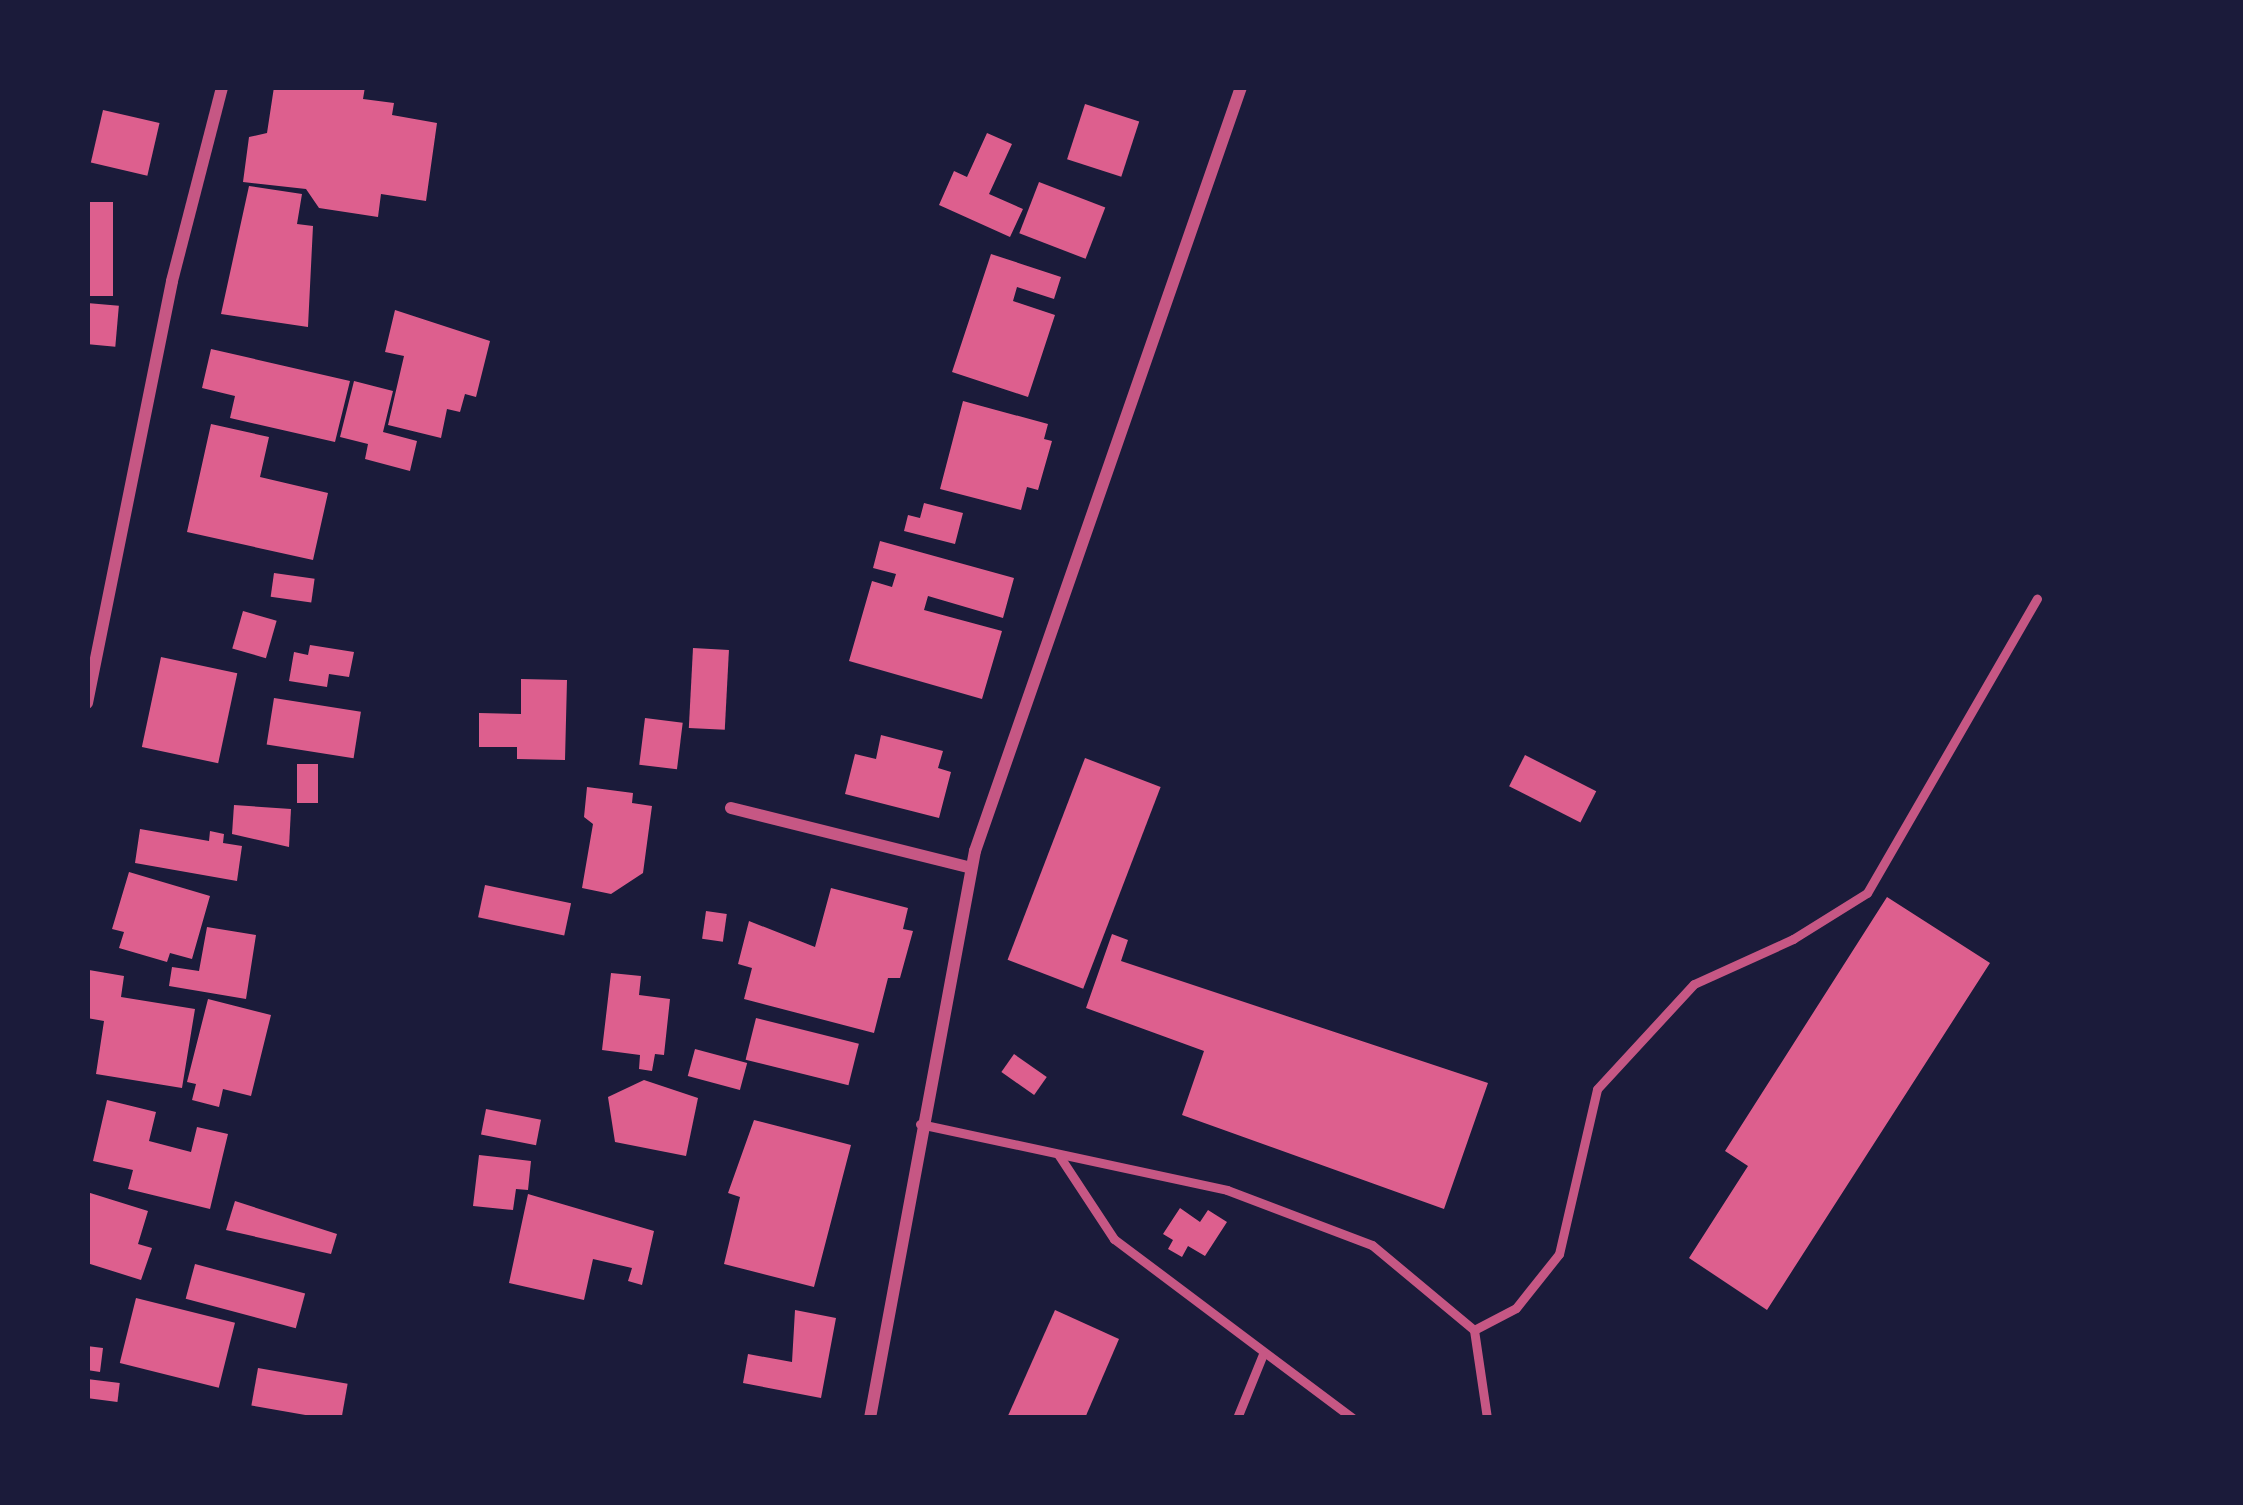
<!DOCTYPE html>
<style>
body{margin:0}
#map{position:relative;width:2243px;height:1505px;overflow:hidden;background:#1b1b3a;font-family:"Alegreya Sans",sans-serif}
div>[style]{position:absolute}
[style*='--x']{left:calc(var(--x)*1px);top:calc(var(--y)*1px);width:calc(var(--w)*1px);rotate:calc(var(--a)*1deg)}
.building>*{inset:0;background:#dd5f8e;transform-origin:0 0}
.service>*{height:9px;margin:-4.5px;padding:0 4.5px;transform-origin:4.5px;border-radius:4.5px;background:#c65784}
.minor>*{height:12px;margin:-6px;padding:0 6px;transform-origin:6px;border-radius:6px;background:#c65784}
span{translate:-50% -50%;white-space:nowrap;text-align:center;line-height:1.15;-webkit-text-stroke:12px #1b1b3a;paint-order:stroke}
.frame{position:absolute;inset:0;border:90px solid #1b1b3a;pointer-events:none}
</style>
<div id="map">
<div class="building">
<i style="clip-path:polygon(274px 87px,365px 87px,363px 99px,394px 103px,392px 115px,437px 123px,426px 201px,381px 194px,378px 217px,319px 208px,306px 189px,243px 182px,249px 137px,267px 133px)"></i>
<i style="left:1085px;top:104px;width:57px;height:58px;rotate:18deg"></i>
<i style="left:103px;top:110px;width:58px;height:54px;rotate:13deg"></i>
<i style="clip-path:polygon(987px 133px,1012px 144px,989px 194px,1023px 209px,1010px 237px,939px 205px,954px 171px,967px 177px)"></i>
<i style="left:1039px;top:182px;width:71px;height:55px;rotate:21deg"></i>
<i style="clip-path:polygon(249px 186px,302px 194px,297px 224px,313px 226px,308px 327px,221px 314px)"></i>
<i style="left:87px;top:202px;width:26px;height:94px"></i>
<i style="clip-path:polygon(991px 254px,1061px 277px,1054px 299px,1017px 287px,1013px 301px,1055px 315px,1028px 397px,952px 372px)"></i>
<i style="left:87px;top:303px;width:32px;height:41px;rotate:5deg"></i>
<i style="clip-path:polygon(395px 310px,490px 341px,476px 397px,465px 394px,460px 412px,447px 409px,441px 438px,388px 425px,404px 356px,385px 352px)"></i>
<i style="clip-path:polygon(211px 349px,350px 381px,335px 442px,230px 418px,235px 396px,202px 388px)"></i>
<i style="clip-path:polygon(354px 381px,393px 391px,383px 432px,417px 441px,410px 471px,365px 459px,368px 444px,340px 437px)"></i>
<i style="clip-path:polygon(963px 401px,1048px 424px,1044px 439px,1052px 441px,1038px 490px,1027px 487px,1021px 510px,940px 489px)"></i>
<i style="clip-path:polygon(211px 424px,269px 437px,260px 477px,328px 493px,313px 560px,187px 532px)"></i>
<i style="clip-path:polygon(924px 503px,963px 513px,955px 544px,904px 531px,908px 515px,920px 518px)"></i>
<i style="clip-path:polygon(880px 541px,1014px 578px,1003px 618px,928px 596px,924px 610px,1002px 631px,982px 699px,849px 661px,872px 581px,892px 587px,896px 574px,873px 568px)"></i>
<i style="left:274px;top:573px;width:41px;height:24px;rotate:8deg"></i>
<i style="left:243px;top:611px;width:35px;height:39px;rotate:16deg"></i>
<i style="clip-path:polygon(310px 645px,354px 652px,349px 677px,329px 674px,327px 687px,289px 681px,294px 652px,308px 655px)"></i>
<i style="left:693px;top:648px;width:36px;height:80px;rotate:3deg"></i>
<i style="left:161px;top:657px;width:78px;height:92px;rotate:12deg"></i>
<i style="clip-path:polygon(521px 679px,567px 680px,565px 760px,517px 759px,517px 747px,479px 747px,479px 713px,521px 714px)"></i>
<i style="left:274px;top:698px;width:88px;height:47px;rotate:9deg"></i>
<i style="left:645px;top:718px;width:38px;height:47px;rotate:7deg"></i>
<i style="clip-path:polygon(881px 735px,943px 751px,938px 768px,951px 772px,939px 818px,845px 794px,855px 754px,876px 759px)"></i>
<i style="left:1525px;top:755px;width:80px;height:35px;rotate:27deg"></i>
<i style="left:1085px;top:758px;width:81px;height:216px;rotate:21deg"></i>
<i style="left:297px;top:764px;width:21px;height:39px"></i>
<i style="clip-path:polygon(587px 787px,633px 793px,632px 803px,652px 806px,643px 873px,611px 894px,582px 888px,593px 824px,584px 817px)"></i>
<i style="clip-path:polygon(234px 805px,291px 809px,289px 847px,232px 834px)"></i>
<i style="clip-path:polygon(140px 829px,209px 841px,210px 831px,224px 834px,223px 843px,242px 846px,237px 881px,135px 863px)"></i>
<i style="clip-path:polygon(129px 872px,210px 896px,192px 959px,170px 953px,167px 962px,119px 948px,124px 932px,112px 929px)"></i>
<i style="left:485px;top:885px;width:88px;height:33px;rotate:12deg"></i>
<i style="clip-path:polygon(831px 888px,908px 908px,903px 929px,913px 931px,900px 978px,888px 978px,874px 1033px,744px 999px,752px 968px,738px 964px,749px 921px,815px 947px)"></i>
<i style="clip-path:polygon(1887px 897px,1990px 963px,1767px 1310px,1689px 1258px,1748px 1166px,1725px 1151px)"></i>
<i style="left:706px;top:911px;width:21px;height:28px;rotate:8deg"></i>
<i style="clip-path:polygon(207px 927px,256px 935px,246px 999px,169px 986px,172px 967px,199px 971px)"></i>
<i style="clip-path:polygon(1112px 934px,1128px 940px,1121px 961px,1488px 1083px,1444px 1209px,1182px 1115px,1204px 1051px,1086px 1008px)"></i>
<i style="clip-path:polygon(89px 970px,124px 976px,121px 997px,195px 1009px,182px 1088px,96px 1074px,104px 1021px,87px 1018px)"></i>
<i style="clip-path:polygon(611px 973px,641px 976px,639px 995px,670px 999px,664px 1055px,655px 1054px,652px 1071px,639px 1069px,640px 1055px,602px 1050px)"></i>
<i style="clip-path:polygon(208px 999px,271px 1015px,251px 1096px,223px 1089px,219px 1107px,192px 1100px,196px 1084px,187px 1082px)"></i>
<i style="left:756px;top:1018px;width:106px;height:43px;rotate:14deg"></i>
<i style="left:695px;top:1049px;width:54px;height:28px;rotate:15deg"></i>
<i style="left:1014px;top:1054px;width:40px;height:22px;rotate:35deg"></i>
<i style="clip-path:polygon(644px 1080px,698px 1098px,686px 1156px,615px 1142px,608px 1097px)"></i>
<i style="clip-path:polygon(107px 1100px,156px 1112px,149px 1141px,191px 1152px,197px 1127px,228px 1134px,210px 1209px,128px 1189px,133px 1170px,93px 1161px)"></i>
<i style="left:486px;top:1109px;width:56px;height:26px;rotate:11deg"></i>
<i style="clip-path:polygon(754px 1120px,851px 1145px,814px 1287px,724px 1264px,740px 1197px,728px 1193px)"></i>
<i style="clip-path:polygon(479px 1155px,531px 1161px,528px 1190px,516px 1189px,513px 1210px,473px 1206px)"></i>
<i style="clip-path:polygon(87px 1192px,148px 1211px,138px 1244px,152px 1248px,141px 1280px,87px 1263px)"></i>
<i style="clip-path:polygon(528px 1194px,654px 1231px,642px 1285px,628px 1281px,632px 1268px,593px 1259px,584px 1300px,509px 1283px)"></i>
<i style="clip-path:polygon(235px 1201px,337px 1234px,331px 1254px,226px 1230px)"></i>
<i style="clip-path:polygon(1180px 1208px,1200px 1222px,1208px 1210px,1227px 1222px,1205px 1256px,1188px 1246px,1182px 1257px,1168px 1249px,1173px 1240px,1163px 1234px)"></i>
<i style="left:195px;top:1264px;width:114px;height:36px;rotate:15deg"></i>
<i style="left:136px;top:1298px;width:102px;height:67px;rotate:14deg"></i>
<i style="clip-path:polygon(795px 1310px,836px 1318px,821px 1398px,743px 1383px,748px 1354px,792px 1362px)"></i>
<i style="clip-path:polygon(1055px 1310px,1119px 1339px,1085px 1418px,1007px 1418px)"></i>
<i style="clip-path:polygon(87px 1346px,103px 1348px,100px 1372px,87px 1370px)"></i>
<i style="left:258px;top:1368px;width:91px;height:38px;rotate:10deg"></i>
<i style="left:87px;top:1379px;width:33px;height:19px;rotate:7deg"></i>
</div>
<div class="service">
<i style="--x:920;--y:1124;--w:314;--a:12.1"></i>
<i style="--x:1227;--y:1190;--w:155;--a:20.8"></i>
<i style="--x:1372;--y:1245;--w:133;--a:39.8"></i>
<i style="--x:1474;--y:1330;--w:89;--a:81.6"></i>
<i style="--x:1058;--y:1154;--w:102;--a:56.6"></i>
<i style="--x:1114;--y:1239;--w:298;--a:36.9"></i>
<i style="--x:1474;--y:1330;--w:47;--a:-27.6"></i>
<i style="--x:1516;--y:1308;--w:69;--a:-51.5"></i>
<i style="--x:1559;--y:1254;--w:169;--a:-77"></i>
<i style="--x:1597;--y:1089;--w:143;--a:-47.3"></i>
<i style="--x:1694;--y:984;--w:109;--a:-24.4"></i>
<i style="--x:1793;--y:939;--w:87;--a:-31.9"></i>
<i style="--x:1867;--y:893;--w:340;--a:-60"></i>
<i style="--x:1237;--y:1418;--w:69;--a:-67.9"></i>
</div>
<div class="minor">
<i style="--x:87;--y:703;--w:430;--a:-78.6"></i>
<i style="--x:172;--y:281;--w:200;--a:-75.5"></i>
<i style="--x:731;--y:808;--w:247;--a:14"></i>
<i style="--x:870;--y:1418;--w:577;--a:-79.51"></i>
<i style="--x:975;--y:851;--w:809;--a:-70.8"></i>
</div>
<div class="frame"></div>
</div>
